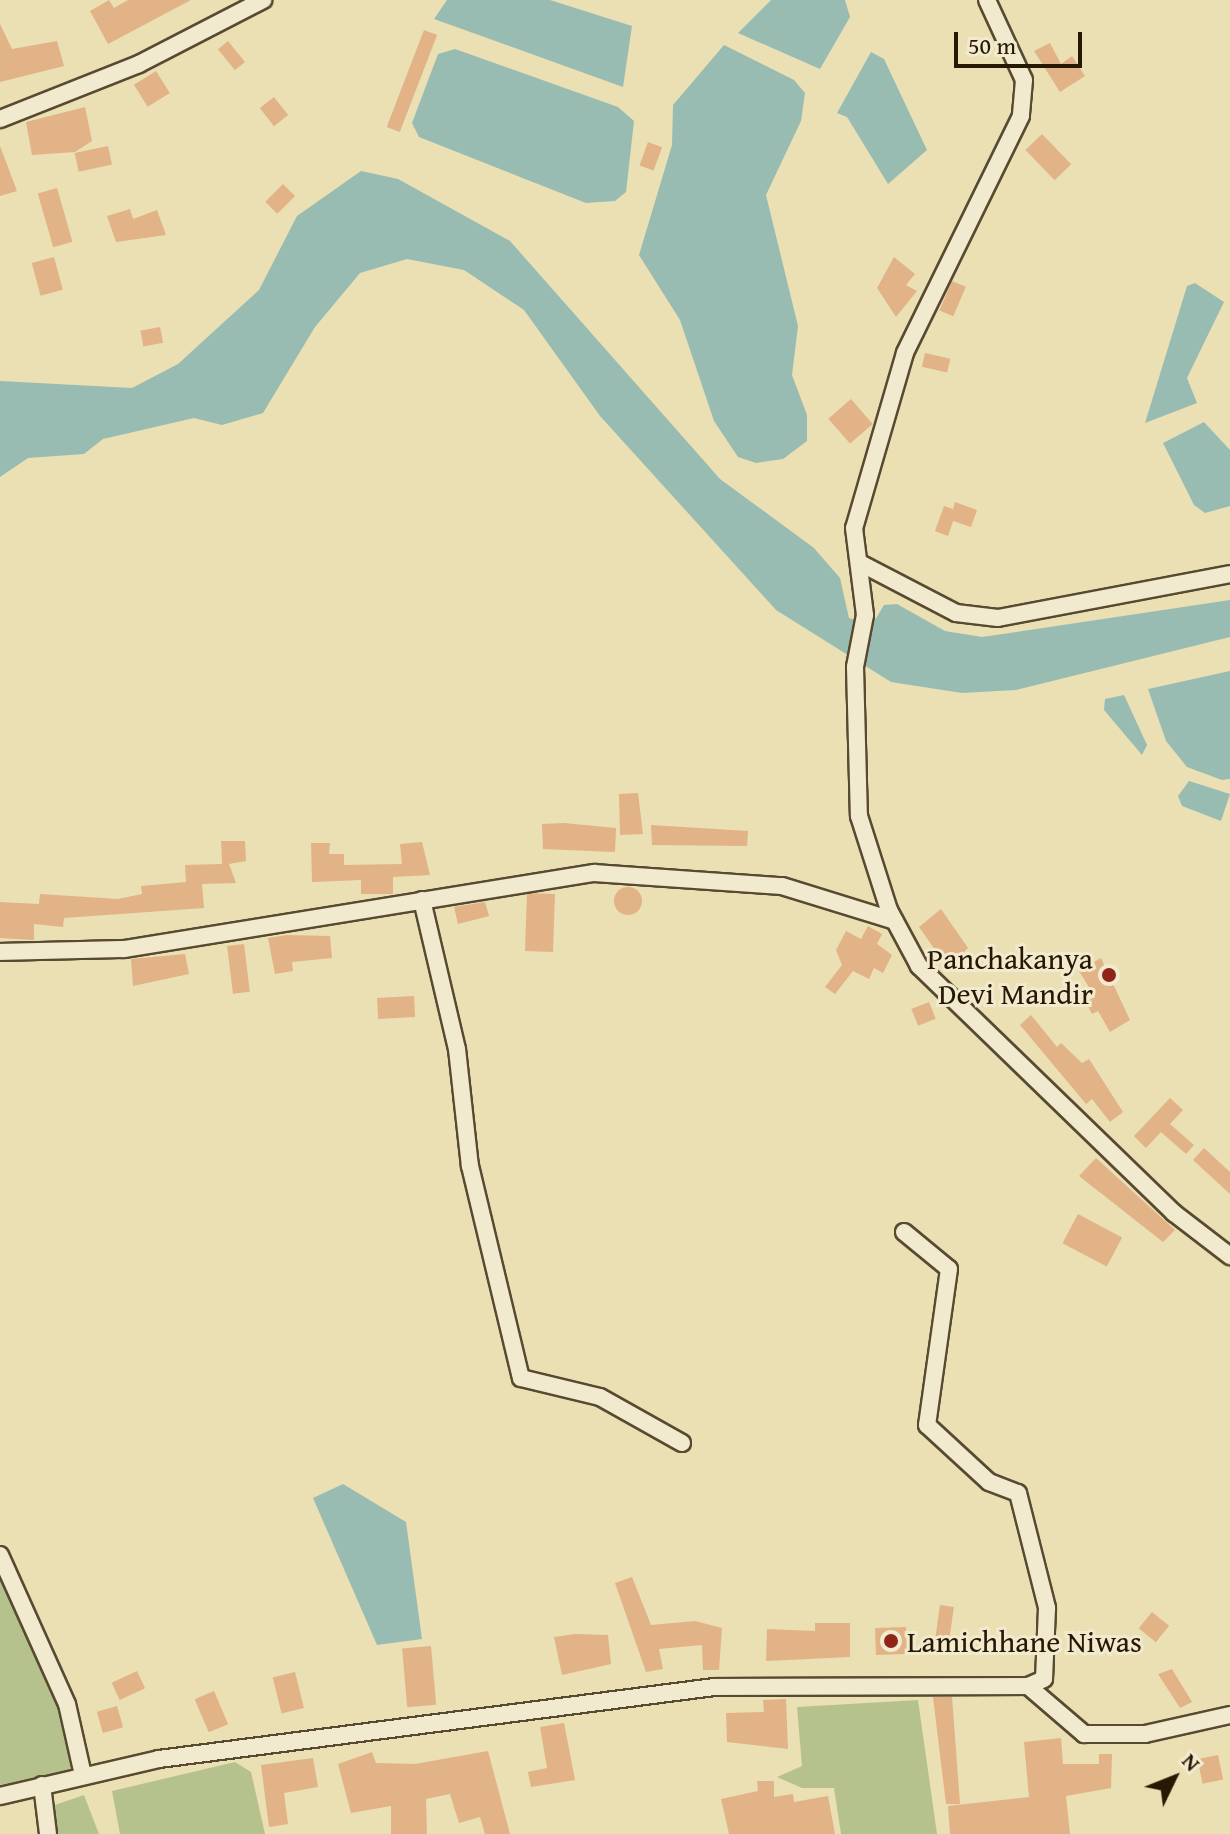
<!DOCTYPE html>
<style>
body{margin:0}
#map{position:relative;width:1230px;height:1834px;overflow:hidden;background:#ebdfb4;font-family:"Gentium Book Plus",serif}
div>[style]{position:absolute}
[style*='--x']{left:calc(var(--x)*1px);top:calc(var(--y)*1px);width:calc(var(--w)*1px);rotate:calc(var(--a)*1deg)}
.green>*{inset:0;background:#b6c28e}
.water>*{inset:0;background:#99bcb2}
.building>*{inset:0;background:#e1b387;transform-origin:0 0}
.round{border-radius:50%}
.roads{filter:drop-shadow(2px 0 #584a30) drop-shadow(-2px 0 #584a30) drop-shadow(0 2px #584a30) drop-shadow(0 -2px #584a30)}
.minor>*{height:16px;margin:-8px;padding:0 8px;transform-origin:8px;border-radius:8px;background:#f2eace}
.dots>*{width:22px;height:22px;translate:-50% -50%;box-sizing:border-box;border:4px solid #f2eace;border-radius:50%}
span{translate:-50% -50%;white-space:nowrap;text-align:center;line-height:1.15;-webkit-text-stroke:6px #f2eace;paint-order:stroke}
.poi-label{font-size:30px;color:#271804}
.right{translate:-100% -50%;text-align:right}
.left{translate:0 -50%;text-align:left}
.north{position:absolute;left:1134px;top:1738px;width:80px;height:80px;-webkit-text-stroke:6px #f2eace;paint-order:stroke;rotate:47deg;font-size:22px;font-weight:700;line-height:32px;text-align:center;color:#271804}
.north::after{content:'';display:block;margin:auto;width:28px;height:36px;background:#271804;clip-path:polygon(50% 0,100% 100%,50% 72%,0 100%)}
.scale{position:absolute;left:954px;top:32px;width:128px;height:36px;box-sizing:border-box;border:4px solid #271804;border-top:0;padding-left:10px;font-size:24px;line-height:28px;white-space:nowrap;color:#271804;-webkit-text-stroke:6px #f2eace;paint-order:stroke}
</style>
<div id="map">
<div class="green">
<i style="clip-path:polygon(0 1576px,64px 1712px,71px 1772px,0 1786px)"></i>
<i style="clip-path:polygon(918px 1700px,937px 1834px,841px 1834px,834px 1788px,802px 1788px,777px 1777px,802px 1766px,797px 1707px)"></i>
<i style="clip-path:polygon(235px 1762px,251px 1772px,265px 1834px,120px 1834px,112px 1791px)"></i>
<i style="clip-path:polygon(84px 1795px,99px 1834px,57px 1834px,52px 1806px)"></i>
</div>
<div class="water">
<i style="clip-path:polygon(447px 0,550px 0,632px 26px,623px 87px,434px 19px)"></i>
<i style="clip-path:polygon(771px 0,845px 0,850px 17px,820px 69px,738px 33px)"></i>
<i style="clip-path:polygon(724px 45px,794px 80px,805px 93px,801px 121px,766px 195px,798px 326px,792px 375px,807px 415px,807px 441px,783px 459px,756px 463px,738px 457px,714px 421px,680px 320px,639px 255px,672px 145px,673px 105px)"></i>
<i style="clip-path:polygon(455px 49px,618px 107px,634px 121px,626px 192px,615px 201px,586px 203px,419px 137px,412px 123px,438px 54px)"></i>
<i style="clip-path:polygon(871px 52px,884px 59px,927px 150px,888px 184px,847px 117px,837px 113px)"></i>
<i style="clip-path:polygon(361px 171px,398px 179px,510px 241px,720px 479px,814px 548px,840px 578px,849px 618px,872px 625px,884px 605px,897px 604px,945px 631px,982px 637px,1230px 600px,1230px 637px,1016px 690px,962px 693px,891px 682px,776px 610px,600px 416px,524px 310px,464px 270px,407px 259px,360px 273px,315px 327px,263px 413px,222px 425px,194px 418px,103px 439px,84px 454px,28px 458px,0 477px,0 381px,132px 388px,178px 364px,259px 290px,297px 216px)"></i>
<i style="clip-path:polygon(1195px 283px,1224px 302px,1187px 378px,1197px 403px,1145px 423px,1187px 286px)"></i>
<i style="clip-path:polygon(1204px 422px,1230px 450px,1230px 506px,1205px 513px,1194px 505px,1163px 443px)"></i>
<i style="clip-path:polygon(1230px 671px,1230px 779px,1222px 780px,1187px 767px,1166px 741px,1148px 689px)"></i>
<i style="clip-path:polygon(1124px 695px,1147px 745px,1142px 755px,1104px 710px,1105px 699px)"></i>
<i style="clip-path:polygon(1189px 781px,1230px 794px,1221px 821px,1182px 806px,1178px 796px)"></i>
<i style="clip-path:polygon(343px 1484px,406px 1522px,422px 1639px,377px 1645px,313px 1498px)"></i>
</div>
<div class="building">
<i style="clip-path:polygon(109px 0,114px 8px,128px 0,191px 0,108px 44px,90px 11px)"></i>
<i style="clip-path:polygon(0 24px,12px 49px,57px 41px,64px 66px,0 82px)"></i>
<i style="left:424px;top:30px;width:14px;height:104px;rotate:21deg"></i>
<i style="left:228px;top:41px;width:27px;height:13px;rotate:51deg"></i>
<i style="clip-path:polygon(1050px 43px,1061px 64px,1072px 56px,1085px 76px,1060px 92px,1034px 51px)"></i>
<i style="left:156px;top:71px;width:26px;height:26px;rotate:58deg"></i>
<i style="left:274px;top:97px;width:23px;height:18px;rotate:52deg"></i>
<i style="clip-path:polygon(85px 107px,92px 141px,75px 152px,32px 155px,26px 122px)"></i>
<i style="left:1042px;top:134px;width:42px;height:23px;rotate:46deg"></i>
<i style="left:648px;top:142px;width:15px;height:25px;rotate:20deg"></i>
<i style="clip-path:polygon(0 146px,17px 191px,0 196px)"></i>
<i style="left:108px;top:146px;width:19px;height:34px;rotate:78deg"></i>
<i style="left:283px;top:184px;width:17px;height:25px;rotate:45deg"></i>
<i style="left:57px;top:188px;width:56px;height:20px;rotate:74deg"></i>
<i style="clip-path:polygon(130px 209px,133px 219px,157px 210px,166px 235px,116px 242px,107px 216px)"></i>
<i style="left:54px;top:257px;width:34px;height:23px;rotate:75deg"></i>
<i style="clip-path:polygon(894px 257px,915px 274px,906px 285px,917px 291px,896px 317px,877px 288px)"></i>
<i style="left:952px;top:281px;width:15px;height:32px;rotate:23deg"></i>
<i style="left:160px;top:327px;width:16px;height:20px;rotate:79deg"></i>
<i style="left:925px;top:353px;width:26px;height:14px;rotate:13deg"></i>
<i style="left:851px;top:399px;width:33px;height:30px;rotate:49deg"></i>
<i style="clip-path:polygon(955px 502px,977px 510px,971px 527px,953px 521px,948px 536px,935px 531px,944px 506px,953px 509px)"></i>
<i style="clip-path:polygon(638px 793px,643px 834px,620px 835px,619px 794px)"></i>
<i style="clip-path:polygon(564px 823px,616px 828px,615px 852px,543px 849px,542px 824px)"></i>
<i style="clip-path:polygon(651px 825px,748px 831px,747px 846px,652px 845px)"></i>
<i style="clip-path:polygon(221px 841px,245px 841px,246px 861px,229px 864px,236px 883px,202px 884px,204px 908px,64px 918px,63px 927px,34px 924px,34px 940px,0 938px,0 902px,39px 904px,40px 894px,118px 899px,142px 894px,141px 886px,186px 882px,185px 865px,222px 864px)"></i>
<i style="clip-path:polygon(422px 842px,430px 875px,393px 877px,393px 894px,361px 894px,361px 880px,312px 882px,311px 843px,330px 843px,329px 854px,344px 854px,344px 865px,402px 864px,400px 844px)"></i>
<i class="round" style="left:614px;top:887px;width:28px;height:28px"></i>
<i style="left:555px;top:894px;width:58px;height:28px;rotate:92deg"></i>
<i style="clip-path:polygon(485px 902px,489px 916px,458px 924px,454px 907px)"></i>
<i style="clip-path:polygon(941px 909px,968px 948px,948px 968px,919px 927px)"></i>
<i style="clip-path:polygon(868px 926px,882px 934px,877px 944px,892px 955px,883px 973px,874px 968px,869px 979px,853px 971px,835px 994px,825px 987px,842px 965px,836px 950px,846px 931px,861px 939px)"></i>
<i style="clip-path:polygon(287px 935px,330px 936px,332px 958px,292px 962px,293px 971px,275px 974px,268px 938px)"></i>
<i style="left:244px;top:944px;width:48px;height:17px;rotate:83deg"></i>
<i style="clip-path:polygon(185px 954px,189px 974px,133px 986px,131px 959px)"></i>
<i style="clip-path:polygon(1101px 958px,1130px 1020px,1110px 1032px,1098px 1011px,1092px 1014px,1086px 1002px,1095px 997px,1079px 971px)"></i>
<i style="left:414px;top:996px;width:21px;height:37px;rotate:87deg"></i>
<i style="left:929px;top:1002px;width:18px;height:19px;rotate:68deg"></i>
<i style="clip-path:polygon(1031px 1015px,1057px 1047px,1061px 1043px,1082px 1063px,1089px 1059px,1123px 1112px,1110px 1122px,1092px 1099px,1086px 1104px,1020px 1025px)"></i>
<i style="clip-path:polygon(1170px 1098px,1183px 1110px,1170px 1124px,1194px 1145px,1186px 1154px,1161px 1132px,1146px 1148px,1134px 1136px)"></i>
<i style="clip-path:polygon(1204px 1148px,1230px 1172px,1230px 1194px,1193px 1160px)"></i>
<i style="clip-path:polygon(1096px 1158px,1175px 1230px,1163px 1242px,1079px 1176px)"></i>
<i style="left:1078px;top:1214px;width:50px;height:33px;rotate:28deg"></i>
<i style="clip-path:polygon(632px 1577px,651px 1625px,695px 1621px,722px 1628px,719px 1670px,703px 1670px,702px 1645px,659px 1649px,663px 1669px,646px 1672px,615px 1583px)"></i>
<i style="left:940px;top:1605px;width:14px;height:46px;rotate:8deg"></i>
<i style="left:1152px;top:1612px;width:22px;height:21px;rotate:39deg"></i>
<i style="clip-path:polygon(815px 1623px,850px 1623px,850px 1657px,766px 1661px,767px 1629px,815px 1631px)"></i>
<i style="left:906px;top:1627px;width:27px;height:31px;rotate:88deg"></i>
<i style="clip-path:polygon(575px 1634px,608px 1635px,611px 1664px,562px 1675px,554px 1637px)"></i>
<i style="left:431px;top:1646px;width:59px;height:29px;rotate:85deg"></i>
<i style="clip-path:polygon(1172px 1669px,1192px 1702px,1180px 1708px,1158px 1674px)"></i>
<i style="left:137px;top:1671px;width:19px;height:28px;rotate:65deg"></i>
<i style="left:295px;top:1672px;width:37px;height:23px;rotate:76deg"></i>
<i style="left:214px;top:1691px;width:36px;height:21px;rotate:67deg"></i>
<i style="clip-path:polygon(933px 1697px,952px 1697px,960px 1804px,946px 1804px)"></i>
<i style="clip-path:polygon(786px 1699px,788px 1749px,727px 1742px,726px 1713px,764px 1712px,763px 1700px)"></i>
<i style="left:117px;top:1706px;width:22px;height:21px;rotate:74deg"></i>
<i style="clip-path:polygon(564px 1723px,575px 1780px,531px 1787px,528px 1772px,547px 1768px,540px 1727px)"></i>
<i style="clip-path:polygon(1061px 1738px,1063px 1764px,1099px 1764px,1099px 1754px,1112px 1754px,1111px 1788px,1066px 1796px,1070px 1834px,950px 1834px,948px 1806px,1029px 1797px,1024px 1742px)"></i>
<i style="clip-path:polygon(488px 1751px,510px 1834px,485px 1834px,480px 1817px,459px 1823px,450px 1794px,426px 1799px,427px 1834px,391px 1834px,391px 1806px,351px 1813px,338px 1764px,372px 1752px,376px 1763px,415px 1764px)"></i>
<i style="left:1218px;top:1755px;width:25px;height:21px;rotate:78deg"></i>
<i style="clip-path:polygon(313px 1758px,318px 1787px,284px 1793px,288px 1824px,269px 1827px,261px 1765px)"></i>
<i style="clip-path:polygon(757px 1781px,774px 1781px,774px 1797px,793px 1794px,794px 1802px,828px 1796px,835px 1834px,729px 1834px,721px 1799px,758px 1791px)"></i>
</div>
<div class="roads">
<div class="minor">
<i style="--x:987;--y:0;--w:88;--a:65.2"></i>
<i style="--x:1024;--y:80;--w:36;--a:95"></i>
<i style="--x:1021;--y:116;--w:264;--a:116.1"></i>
<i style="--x:905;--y:353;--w:182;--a:106.2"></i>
<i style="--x:854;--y:528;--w:88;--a:82.8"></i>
<i style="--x:865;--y:615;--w:53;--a:100.9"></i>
<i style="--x:855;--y:667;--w:149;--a:88.5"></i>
<i style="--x:859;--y:816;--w:99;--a:72.3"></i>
<i style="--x:889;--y:910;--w:64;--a:61.8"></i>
<i style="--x:919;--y:966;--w:355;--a:44.1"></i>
<i style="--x:1174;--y:1213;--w:71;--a:37.5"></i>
<i style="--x:0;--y:119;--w:149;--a:-21.6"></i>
<i style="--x:139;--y:64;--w:140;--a:-27.3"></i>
<i style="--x:860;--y:563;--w:108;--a:27.5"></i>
<i style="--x:956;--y:613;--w:42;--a:6.8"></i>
<i style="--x:998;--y:618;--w:236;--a:-10.7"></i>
<i style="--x:422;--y:900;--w:153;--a:76.8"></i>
<i style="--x:457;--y:1049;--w:118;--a:83.7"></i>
<i style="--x:470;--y:1166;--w:218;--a:76.5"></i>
<i style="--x:521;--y:1378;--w:81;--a:13.5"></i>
<i style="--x:600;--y:1397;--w:94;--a:29.3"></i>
<i style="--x:0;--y:952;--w:124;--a:-1.4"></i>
<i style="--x:124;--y:949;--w:476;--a:-9.2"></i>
<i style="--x:594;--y:873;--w:188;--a:4"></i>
<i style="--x:782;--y:886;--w:118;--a:17.2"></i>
<i style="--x:904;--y:1232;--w:58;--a:39.4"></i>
<i style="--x:949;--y:1269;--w:158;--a:98"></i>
<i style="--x:927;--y:1425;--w:84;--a:42.6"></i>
<i style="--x:989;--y:1482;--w:31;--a:21"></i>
<i style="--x:1018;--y:1493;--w:119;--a:75.8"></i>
<i style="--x:1047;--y:1608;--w:71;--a:92.4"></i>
<i style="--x:1044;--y:1679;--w:17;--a:156"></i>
<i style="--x:0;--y:1555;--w:163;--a:65.8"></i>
<i style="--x:67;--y:1704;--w:73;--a:77.3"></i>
<i style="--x:42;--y:1785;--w:49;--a:83"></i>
<i style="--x:0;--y:1796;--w:163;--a:-13.1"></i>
<i style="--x:159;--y:1759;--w:560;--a:-7.39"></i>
<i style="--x:714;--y:1687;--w:314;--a:-0.2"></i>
<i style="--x:1028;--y:1686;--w:74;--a:40.6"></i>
<i style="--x:1084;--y:1734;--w:61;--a:0"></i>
<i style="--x:1145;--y:1734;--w:87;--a:-12.6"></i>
</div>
</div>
<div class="dots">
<i style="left:1109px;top:975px;background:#8f2418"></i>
<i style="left:891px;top:1641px;background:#8f2418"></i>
</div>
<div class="poi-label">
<span class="right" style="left:1093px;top:975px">Panchakanya<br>Devi Mandir</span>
<span class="left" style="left:907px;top:1641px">Lamichhane Niwas</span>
</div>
<div class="north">N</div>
<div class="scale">50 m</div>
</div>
